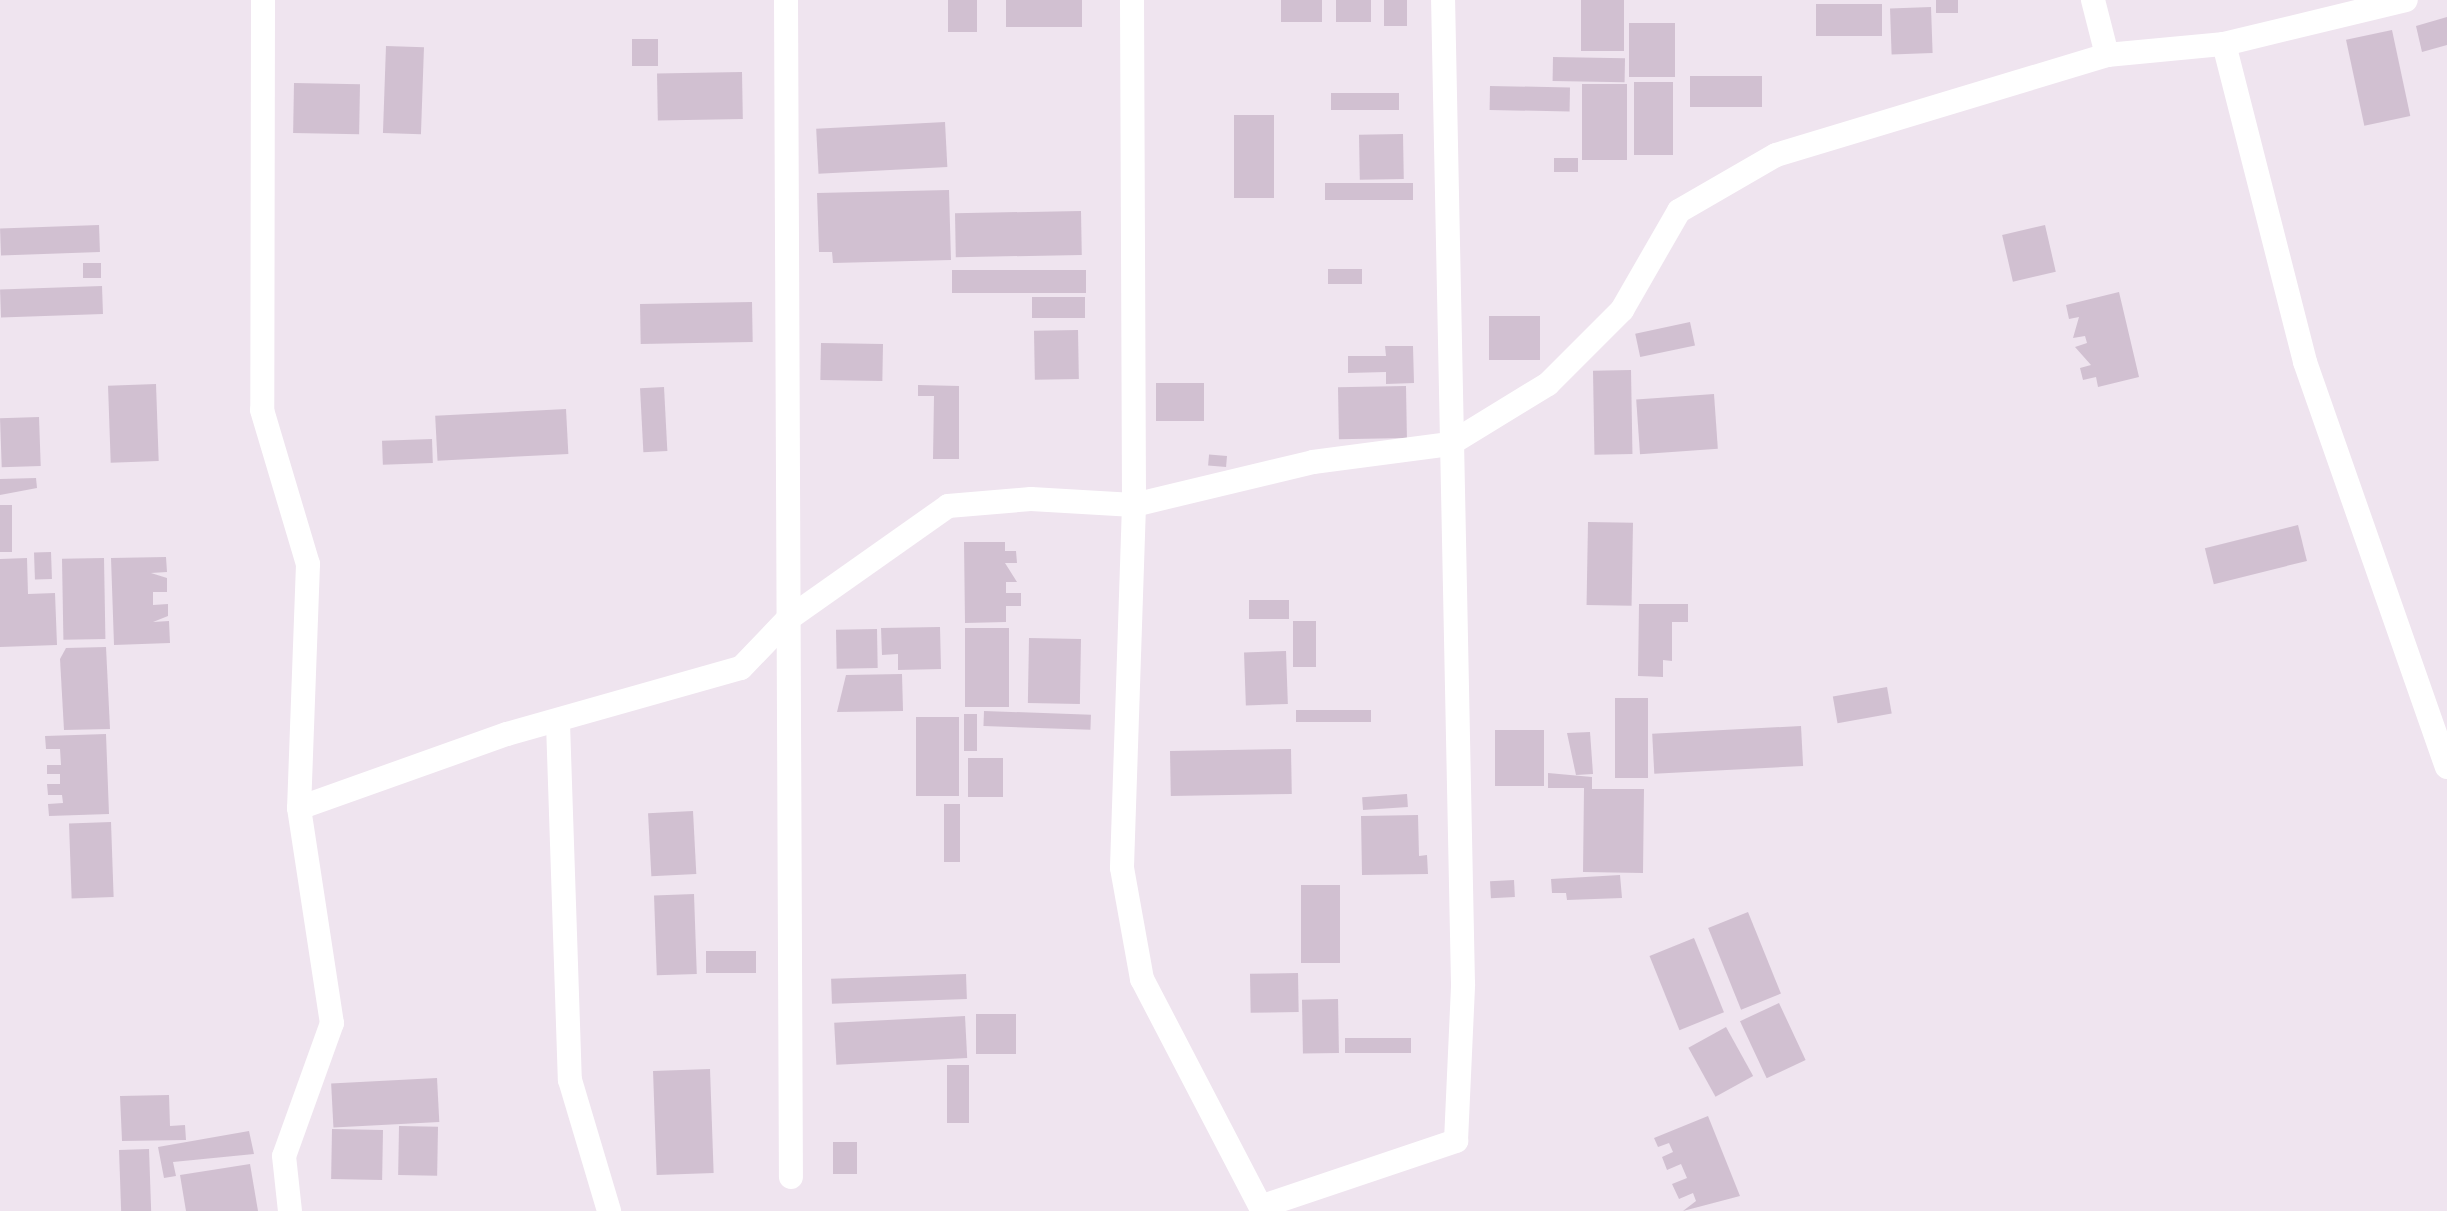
<!DOCTYPE html>
<style>
body{margin:0}
#map{position:relative;width:2447px;height:1211px;overflow:hidden;background:#efe4ef;font-family:Helvetica,sans-serif}
div>[style]{position:absolute}
[style*='--x']{left:calc(var(--x)*1px);top:calc(var(--y)*1px);width:calc(var(--w)*1px);rotate:calc(var(--a)*1deg)}
.building>*{inset:0;background:#d1c0d1;transform-origin:0 0}
.minor>*{height:24px;margin:-12px;padding:0 12px;transform-origin:12px;border-radius:12px;background:#fff}
span{translate:-50% -50%;white-space:nowrap;text-align:center;line-height:1.15;-webkit-text-stroke:6px #fbf6fb;paint-order:stroke}
</style>
<div id="map">
<div class="building">
<i style="left:948px;top:0;width:29px;height:32px"></i>
<i style="left:1006px;top:0;width:76px;height:27px"></i>
<i style="left:1281px;top:0;width:41px;height:22px"></i>
<i style="left:1336px;top:0;width:35px;height:22px"></i>
<i style="left:1384px;top:0;width:23px;height:26px"></i>
<i style="left:1581px;top:0;width:43px;height:51px"></i>
<i style="left:1936px;top:0;width:22px;height:13px"></i>
<i style="left:1816px;top:4px;width:66px;height:32px"></i>
<i style="left:1931px;top:7px;width:46px;height:41px;rotate:88deg"></i>
<i style="clip-path:polygon(2447px 17px,2447px 45px,2422px 52px,2416px 26px)"></i>
<i style="left:1629px;top:23px;width:46px;height:54px"></i>
<i style="left:2392px;top:30px;width:88px;height:47px;rotate:78deg"></i>
<i style="left:632px;top:39px;width:26px;height:27px"></i>
<i style="left:386px;top:46px;width:38px;height:87px;rotate:2deg"></i>
<i style="left:1553px;top:57px;width:72px;height:24px;rotate:1deg"></i>
<i style="left:742px;top:72px;width:47px;height:85px;rotate:89deg"></i>
<i style="left:1690px;top:76px;width:72px;height:31px"></i>
<i style="left:1634px;top:82px;width:39px;height:73px"></i>
<i style="left:294px;top:83px;width:66px;height:50px;rotate:1deg"></i>
<i style="left:1582px;top:84px;width:45px;height:76px"></i>
<i style="left:1490px;top:86px;width:80px;height:24px;rotate:1deg"></i>
<i style="left:1399px;top:93px;width:17px;height:68px;rotate:90deg"></i>
<i style="left:1234px;top:115px;width:40px;height:83px"></i>
<i style="left:945px;top:122px;width:45px;height:129px;rotate:87deg"></i>
<i style="left:1403px;top:134px;width:45px;height:44px;rotate:89deg"></i>
<i style="left:1554px;top:158px;width:24px;height:14px"></i>
<i style="left:1413px;top:183px;width:17px;height:88px;rotate:90deg"></i>
<i style="clip-path:polygon(949px 190px,951px 260px,833px 263px,832px 252px,819px 252px,817px 193px)"></i>
<i style="left:1081px;top:211px;width:44px;height:126px;rotate:89deg"></i>
<i style="left:99px;top:225px;width:27px;height:99px;rotate:88deg"></i>
<i style="left:2045px;top:225px;width:48px;height:44px;rotate:77deg"></i>
<i style="left:101px;top:263px;width:15px;height:18px;rotate:90deg"></i>
<i style="left:1328px;top:269px;width:34px;height:15px"></i>
<i style="left:1086px;top:270px;width:23px;height:134px;rotate:90deg"></i>
<i style="left:102px;top:286px;width:28px;height:102px;rotate:88deg"></i>
<i style="clip-path:polygon(2119px 292px,2139px 377px,2098px 387px,2096px 377px,2083px 380px,2080px 368px,2091px 365px,2075px 347px,2087px 343px,2085px 336px,2073px 338px,2079px 317px,2069px 319px,2066px 305px)"></i>
<i style="left:1085px;top:297px;width:21px;height:53px;rotate:90deg"></i>
<i style="left:752px;top:302px;width:40px;height:112px;rotate:89deg"></i>
<i style="left:1489px;top:316px;width:51px;height:44px"></i>
<i style="left:1690px;top:322px;width:24px;height:56px;rotate:78deg"></i>
<i style="left:1078px;top:330px;width:49px;height:44px;rotate:89deg"></i>
<i style="left:821px;top:343px;width:62px;height:37px;rotate:1deg"></i>
<i style="clip-path:polygon(1385px 346px,1413px 346px,1414px 383px,1386px 384px,1386px 372px,1348px 373px,1348px 356px,1386px 356px)"></i>
<i style="left:1631px;top:370px;width:84px;height:38px;rotate:89deg"></i>
<i style="left:1156px;top:383px;width:48px;height:38px"></i>
<i style="left:156px;top:384px;width:77px;height:48px;rotate:88deg"></i>
<i style="clip-path:polygon(918px 385px,959px 386px,959px 459px,933px 459px,934px 396px,918px 396px)"></i>
<i style="left:1406px;top:386px;width:52px;height:68px;rotate:89deg"></i>
<i style="left:664px;top:387px;width:64px;height:24px;rotate:87deg"></i>
<i style="left:1714px;top:394px;width:55px;height:78px;rotate:86deg"></i>
<i style="left:566px;top:409px;width:45px;height:131px;rotate:87deg"></i>
<i style="left:39px;top:417px;width:49px;height:39px;rotate:88deg"></i>
<i style="left:432px;top:439px;width:24px;height:50px;rotate:88deg"></i>
<i style="left:1227px;top:456px;width:11px;height:18px;rotate:95deg"></i>
<i style="clip-path:polygon(36px 478px,37px 488px,0 495px,0 479px)"></i>
<i style="left:0;top:505px;width:12px;height:47px"></i>
<i style="left:1588px;top:522px;width:45px;height:83px;rotate:1deg"></i>
<i style="left:2298px;top:525px;width:37px;height:96px;rotate:76deg"></i>
<i style="clip-path:polygon(964px 542px,1005px 542px,1005px 551px,1016px 551px,1017px 563px,1005px 563px,1017px 582px,1006px 582px,1006px 593px,1021px 593px,1021px 606px,1006px 606px,1006px 622px,965px 623px)"></i>
<i style="left:51px;top:552px;width:27px;height:17px;rotate:88deg"></i>
<i style="clip-path:polygon(166px 557px,167px 572px,151px 573px,167px 578px,167px 592px,153px 592px,153px 605px,168px 604px,168px 616px,153px 622px,169px 621px,170px 643px,114px 645px,111px 558px)"></i>
<i style="clip-path:polygon(27px 558px,28px 594px,55px 593px,57px 645px,0 647px,0 559px)"></i>
<i style="left:104px;top:558px;width:81px;height:42px;rotate:89deg"></i>
<i style="left:1249px;top:600px;width:40px;height:19px"></i>
<i style="clip-path:polygon(1639px 604px,1688px 604px,1688px 622px,1672px 622px,1672px 661px,1663px 660px,1663px 677px,1638px 676px)"></i>
<i style="left:1293px;top:621px;width:23px;height:46px"></i>
<i style="clip-path:polygon(940px 627px,941px 669px,898px 670px,898px 654px,882px 655px,881px 628px)"></i>
<i style="left:965px;top:628px;width:44px;height:79px"></i>
<i style="left:877px;top:629px;width:39px;height:41px;rotate:89deg"></i>
<i style="left:1029px;top:638px;width:52px;height:65px;rotate:1deg"></i>
<i style="clip-path:polygon(106px 647px,110px 729px,64px 730px,60px 659px,66px 648px)"></i>
<i style="left:1286px;top:651px;width:53px;height:42px;rotate:88deg"></i>
<i style="clip-path:polygon(902px 674px,903px 711px,837px 712px,846px 675px)"></i>
<i style="left:1887px;top:687px;width:27px;height:55px;rotate:80deg"></i>
<i style="left:1615px;top:698px;width:33px;height:80px"></i>
<i style="left:1371px;top:710px;width:12px;height:75px;rotate:90deg"></i>
<i style="left:984px;top:711px;width:107px;height:15px;rotate:2deg"></i>
<i style="left:964px;top:714px;width:13px;height:37px"></i>
<i style="left:916px;top:717px;width:43px;height:79px"></i>
<i style="left:1801px;top:726px;width:40px;height:149px;rotate:87deg"></i>
<i style="left:1495px;top:730px;width:49px;height:56px"></i>
<i style="clip-path:polygon(1590px 732px,1593px 774px,1576px 775px,1567px 733px)"></i>
<i style="clip-path:polygon(106px 734px,109px 814px,49px 816px,48px 804px,63px 803px,62px 795px,48px 795px,47px 784px,60px 784px,60px 774px,47px 774px,47px 765px,61px 765px,60px 749px,46px 749px,45px 736px)"></i>
<i style="left:1291px;top:749px;width:45px;height:121px;rotate:89deg"></i>
<i style="left:968px;top:758px;width:35px;height:39px"></i>
<i style="clip-path:polygon(1548px 773px,1592px 777px,1592px 789px,1644px 789px,1643px 873px,1583px 872px,1584px 788px,1548px 788px)"></i>
<i style="left:1407px;top:794px;width:13px;height:45px;rotate:86deg"></i>
<i style="left:944px;top:804px;width:16px;height:58px"></i>
<i style="left:693px;top:811px;width:63px;height:45px;rotate:87deg"></i>
<i style="clip-path:polygon(1418px 815px,1419px 856px,1427px 855px,1428px 874px,1362px 875px,1361px 816px)"></i>
<i style="left:111px;top:822px;width:75px;height:42px;rotate:88deg"></i>
<i style="clip-path:polygon(1620px 875px,1622px 898px,1567px 900px,1566px 893px,1552px 893px,1551px 879px)"></i>
<i style="left:1514px;top:880px;width:17px;height:24px;rotate:87deg"></i>
<i style="left:1301px;top:885px;width:39px;height:78px"></i>
<i style="left:694px;top:894px;width:80px;height:40px;rotate:88deg"></i>
<i style="left:1748px;top:912px;width:88px;height:43px;rotate:68deg"></i>
<i style="left:1694px;top:938px;width:80px;height:48px;rotate:68deg"></i>
<i style="left:756px;top:951px;width:22px;height:50px;rotate:90deg"></i>
<i style="left:1298px;top:973px;width:39px;height:48px;rotate:89deg"></i>
<i style="left:966px;top:974px;width:25px;height:135px;rotate:88deg"></i>
<i style="left:1338px;top:999px;width:54px;height:36px;rotate:89deg"></i>
<i style="left:1779px;top:1003px;width:63px;height:43px;rotate:65deg"></i>
<i style="left:976px;top:1014px;width:40px;height:40px"></i>
<i style="left:965px;top:1016px;width:42px;height:131px;rotate:87deg"></i>
<i style="left:1726px;top:1027px;width:56px;height:43px;rotate:61deg"></i>
<i style="left:1411px;top:1038px;width:15px;height:66px;rotate:90deg"></i>
<i style="left:947px;top:1065px;width:22px;height:58px"></i>
<i style="left:710px;top:1069px;width:104px;height:57px;rotate:88deg"></i>
<i style="left:437px;top:1078px;width:44px;height:106px;rotate:87deg"></i>
<i style="clip-path:polygon(169px 1095px,170px 1126px,185px 1125px,186px 1140px,122px 1141px,120px 1096px)"></i>
<i style="clip-path:polygon(1708px 1116px,1740px 1196px,1683px 1211px,1696px 1201px,1693px 1193px,1679px 1199px,1672px 1184px,1687px 1178px,1681px 1164px,1667px 1170px,1662px 1157px,1673px 1152px,1669px 1143px,1658px 1147px,1654px 1138px)"></i>
<i style="left:399px;top:1126px;width:39px;height:49px;rotate:1deg"></i>
<i style="left:332px;top:1129px;width:51px;height:50px;rotate:1deg"></i>
<i style="clip-path:polygon(249px 1131px,254px 1154px,173px 1162px,176px 1176px,164px 1178px,158px 1147px)"></i>
<i style="left:833px;top:1142px;width:24px;height:32px"></i>
<i style="left:149px;top:1149px;width:62px;height:30px;rotate:88deg"></i>
<i style="clip-path:polygon(250px 1164px,258px 1211px,186px 1211px,180px 1175px)"></i>
</div>
<div class="minor">
<i style="--x:263;--y:0;--w:410;--a:90.1"></i>
<i style="--x:262;--y:410;--w:161;--a:73.4"></i>
<i style="--x:308;--y:564;--w:244;--a:92.1"></i>
<i style="--x:299;--y:808;--w:218;--a:81.3"></i>
<i style="--x:332;--y:1023;--w:141;--a:109.8"></i>
<i style="--x:284;--y:1156;--w:55;--a:83.8"></i>
<i style="--x:786;--y:0;--w:1177;--a:89.76"></i>
<i style="--x:1132;--y:0;--w:505;--a:89.77"></i>
<i style="--x:1134;--y:505;--w:363;--a:91.9"></i>
<i style="--x:1122;--y:868;--w:113;--a:79.8"></i>
<i style="--x:1142;--y:979;--w:262;--a:62.5"></i>
<i style="--x:2093;--y:0;--w:57;--a:75.7"></i>
<i style="--x:2224;--y:44;--w:328;--a:75.7"></i>
<i style="--x:2305;--y:362;--w:429;--a:70.7"></i>
<i style="--x:558;--y:723;--w:357;--a:88.1"></i>
<i style="--x:570;--y:1080;--w:137;--a:73.4"></i>
<i style="--x:299;--y:808;--w:221;--a:-19.6"></i>
<i style="--x:507;--y:734;--w:243;--a:-15.8"></i>
<i style="--x:741;--y:668;--w:68;--a:-46.2"></i>
<i style="--x:788;--y:619;--w:196;--a:-35.2"></i>
<i style="--x:948;--y:506;--w:83;--a:-4.8"></i>
<i style="--x:1031;--y:499;--w:103;--a:3.3"></i>
<i style="--x:1134;--y:505;--w:184;--a:-13.5"></i>
<i style="--x:1313;--y:462;--w:138;--a:-7.5"></i>
<i style="--x:1450;--y:444;--w:115;--a:-31.5"></i>
<i style="--x:1548;--y:384;--w:105;--a:-45"></i>
<i style="--x:1622;--y:310;--w:114;--a:-60.1"></i>
<i style="--x:1679;--y:211;--w:112;--a:-30"></i>
<i style="--x:1776;--y:155;--w:346;--a:-16.8"></i>
<i style="--x:2107;--y:55;--w:118;--a:-5.4"></i>
<i style="--x:2224;--y:44;--w:187;--a:-13.6"></i>
<i style="--x:1263;--y:1206;--w:204;--a:-18.6"></i>
<i style="--x:1456;--y:1141;--w:157;--a:-87.4"></i>
<i style="--x:1463;--y:984;--w:984;--a:-91.16"></i>
</div>
</div>
